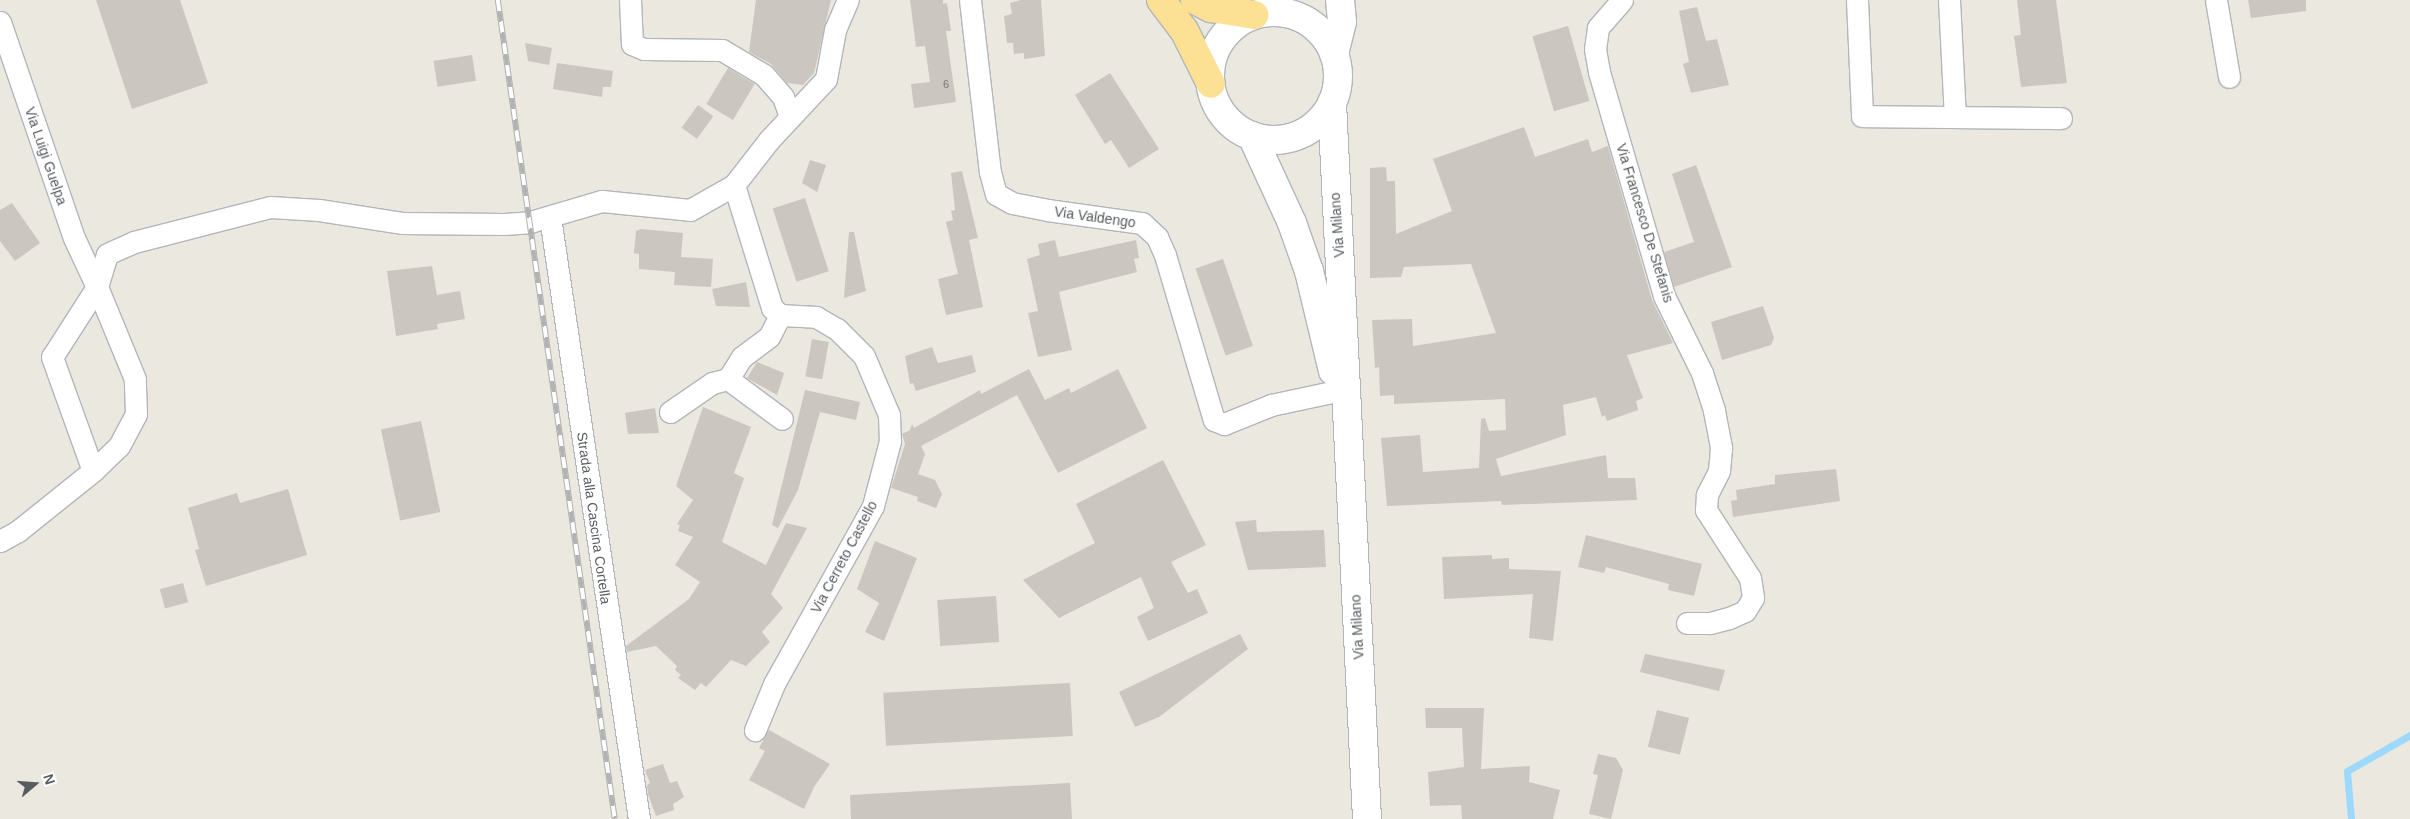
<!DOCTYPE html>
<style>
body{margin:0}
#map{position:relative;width:2410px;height:819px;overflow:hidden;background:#ebe8df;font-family:Helvetica,sans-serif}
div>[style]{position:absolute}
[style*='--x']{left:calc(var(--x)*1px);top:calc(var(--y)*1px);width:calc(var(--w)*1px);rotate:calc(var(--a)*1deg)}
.stream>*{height:7px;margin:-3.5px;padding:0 3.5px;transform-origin:3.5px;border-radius:3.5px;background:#9dd8fd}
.building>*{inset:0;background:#cbc6c0;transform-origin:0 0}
.roads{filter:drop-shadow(1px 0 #b2b6ba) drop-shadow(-1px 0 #b2b6ba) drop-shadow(0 1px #b2b6ba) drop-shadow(0 -1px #b2b6ba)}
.minor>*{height:21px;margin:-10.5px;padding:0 10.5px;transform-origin:10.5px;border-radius:10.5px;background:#fff}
.secondary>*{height:28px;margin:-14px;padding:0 14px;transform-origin:14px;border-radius:14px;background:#fff}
.secondary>.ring{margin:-14px;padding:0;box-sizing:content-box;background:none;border:28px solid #fff;border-radius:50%}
.trunk>*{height:28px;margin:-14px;padding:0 14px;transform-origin:14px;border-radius:14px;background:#fce094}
.rail>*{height:5.5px;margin-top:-2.75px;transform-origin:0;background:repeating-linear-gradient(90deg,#fff 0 11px,#b1b2b2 0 22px);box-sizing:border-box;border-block:1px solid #b1b2b2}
span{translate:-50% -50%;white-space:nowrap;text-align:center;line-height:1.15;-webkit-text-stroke:4px #fff;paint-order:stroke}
.number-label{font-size:11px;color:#757678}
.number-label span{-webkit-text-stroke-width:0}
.street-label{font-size:14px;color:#585c60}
.north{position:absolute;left:10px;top:759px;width:50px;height:50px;-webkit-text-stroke:4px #fff;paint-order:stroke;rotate:72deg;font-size:14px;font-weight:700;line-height:20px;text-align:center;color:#585c60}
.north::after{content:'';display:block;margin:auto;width:18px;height:22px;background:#585c60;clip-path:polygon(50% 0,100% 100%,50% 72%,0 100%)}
</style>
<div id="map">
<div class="stream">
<i style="--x:2351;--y:819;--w:48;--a:-94.8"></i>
<i style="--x:2347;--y:771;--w:73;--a:-29.7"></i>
</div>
<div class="building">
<i style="clip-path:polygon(96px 0,180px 0,208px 83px,132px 109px)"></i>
<i style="clip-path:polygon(756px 0,831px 0,814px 73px,803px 85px,787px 83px,771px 64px,749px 52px)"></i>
<i style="clip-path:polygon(910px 0,943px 0,943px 4px,947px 3px,951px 31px,946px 31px,956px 102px,914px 108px,911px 84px,930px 82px,925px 46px,916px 47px)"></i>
<i style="clip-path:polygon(1021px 0,1041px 0,1045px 56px,1024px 59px,1024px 53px,1014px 54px,1013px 43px,1007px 43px,1004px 16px,1012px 14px,1010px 3px)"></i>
<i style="clip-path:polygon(2017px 0,2056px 0,2067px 83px,2021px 87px,2014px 36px,2021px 35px)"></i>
<i style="clip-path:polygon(2248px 0,2306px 0,2306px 11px,2251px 18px)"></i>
<i style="clip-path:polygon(1697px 7px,1706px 41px,1717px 39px,1729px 85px,1691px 93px,1683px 64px,1689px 62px,1679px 11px)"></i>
<i style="left:1568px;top:26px;width:78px;height:37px;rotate:74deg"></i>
<i style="clip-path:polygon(525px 43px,552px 48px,549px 65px,528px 61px)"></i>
<i style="left:472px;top:55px;width:26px;height:39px;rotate:81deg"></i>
<i style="clip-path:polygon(557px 63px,613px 71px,611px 87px,603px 87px,602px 97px,553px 89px)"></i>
<i style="left:728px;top:68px;width:31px;height:42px;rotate:31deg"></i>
<i style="clip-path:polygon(1110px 73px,1159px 149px,1129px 168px,1111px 140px,1105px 144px,1075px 95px)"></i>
<i style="left:698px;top:105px;width:19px;height:28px;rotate:36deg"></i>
<i style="clip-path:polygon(1524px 127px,1535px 157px,1588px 139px,1592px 152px,1608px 146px,1652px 300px,1673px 343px,1627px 355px,1643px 398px,1636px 401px,1638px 410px,1607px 421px,1605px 415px,1602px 417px,1596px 397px,1563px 405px,1566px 435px,1496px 459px,1501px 476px,1606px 455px,1608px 478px,1635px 478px,1637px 500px,1502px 505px,1501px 501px,1387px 506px,1381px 438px,1420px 435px,1423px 472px,1479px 468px,1481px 419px,1485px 418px,1489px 431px,1506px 430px,1505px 399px,1394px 404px,1394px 395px,1380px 396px,1379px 367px,1375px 368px,1372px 320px,1412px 319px,1413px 346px,1496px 333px,1471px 264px,1404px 267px,1401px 277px,1370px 278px,1370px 168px,1386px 167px,1387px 181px,1395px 181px,1396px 234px,1452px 211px,1433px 159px)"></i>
<i style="clip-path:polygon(810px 160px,826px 165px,817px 192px,802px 183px)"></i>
<i style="clip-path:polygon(1696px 165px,1732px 267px,1674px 287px,1664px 252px,1694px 242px,1672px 174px)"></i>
<i style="clip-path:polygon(962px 171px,978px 238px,969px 240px,983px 307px,946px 315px,938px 279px,958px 274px,946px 222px,953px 220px,951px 211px,955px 210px,951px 173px)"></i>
<i style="left:805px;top:198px;width:77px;height:34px;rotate:72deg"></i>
<i style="clip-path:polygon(12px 203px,40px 243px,15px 261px,0 241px,0 210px)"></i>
<i style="clip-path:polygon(641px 229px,683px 233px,681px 257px,713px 259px,711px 287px,674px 285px,675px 272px,639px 269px,639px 254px,634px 253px,636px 231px)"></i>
<i style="clip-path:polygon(849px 232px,854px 232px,866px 291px,844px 298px)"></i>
<i style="clip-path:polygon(1055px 240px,1059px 257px,1136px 240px,1139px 258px,1134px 259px,1137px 272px,1059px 292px,1072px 350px,1038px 357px,1028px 313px,1038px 311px,1027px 259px,1040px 255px,1038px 244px)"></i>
<i style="left:1223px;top:259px;width:92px;height:29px;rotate:71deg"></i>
<i style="clip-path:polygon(432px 266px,437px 295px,460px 291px,465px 319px,437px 324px,438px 329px,396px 336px,387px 271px)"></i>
<i style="clip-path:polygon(746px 282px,750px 307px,716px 306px,712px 289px)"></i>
<i style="clip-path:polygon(1763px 306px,1774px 338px,1771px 345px,1722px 360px,1711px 322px)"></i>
<i style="left:812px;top:339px;width:17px;height:38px;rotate:10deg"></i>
<i style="clip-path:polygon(932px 347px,938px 363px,972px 355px,976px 372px,916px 391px,913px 383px,910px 384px,905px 356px)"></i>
<i style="clip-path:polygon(757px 362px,784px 373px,777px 395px,747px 378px)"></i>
<i style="clip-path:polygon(1029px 369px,1045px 400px,1069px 388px,1071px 393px,1118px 369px,1147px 428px,1058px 473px,1017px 395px,921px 446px,925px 454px,918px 474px,935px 480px,942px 494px,936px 508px,917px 501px,918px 497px,891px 488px,905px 444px,902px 434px,910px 430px,912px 424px,914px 428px,980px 390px,981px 394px)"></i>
<i style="clip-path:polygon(805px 390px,860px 402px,856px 420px,820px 412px,798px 490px,778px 528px,772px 525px)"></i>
<i style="clip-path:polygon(703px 407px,751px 427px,734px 473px,744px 478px,722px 542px,766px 565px,786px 523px,807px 528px,771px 594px,783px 608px,762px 632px,770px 642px,746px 666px,731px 660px,706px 687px,701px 683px,695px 690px,678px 678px,681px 675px,675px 670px,677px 666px,656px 646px,627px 652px,626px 646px,689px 599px,700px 582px,675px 565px,693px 537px,678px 531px,680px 525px,677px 524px,693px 500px,676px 486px)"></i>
<i style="clip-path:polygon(655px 408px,659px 433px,628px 434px,625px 413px)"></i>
<i style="left:421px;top:421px;width:93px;height:41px;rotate:78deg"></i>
<i style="clip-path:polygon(1163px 460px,1206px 545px,1171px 562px,1188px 593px,1197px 589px,1208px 613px,1148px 641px,1137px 617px,1154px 608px,1141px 577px,1059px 618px,1023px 580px,1095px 543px,1076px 504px)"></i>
<i style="clip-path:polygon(1836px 469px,1840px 501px,1733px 517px,1731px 501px,1737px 500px,1736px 490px,1775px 484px,1775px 475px)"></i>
<i style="clip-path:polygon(288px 489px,307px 555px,206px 586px,195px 550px,199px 549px,188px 508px,237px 493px,240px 503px)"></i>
<i style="clip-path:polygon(1256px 520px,1257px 532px,1324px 530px,1326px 567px,1248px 570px,1235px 522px)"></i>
<i style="clip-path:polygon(1586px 535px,1702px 564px,1694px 596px,1668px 590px,1669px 584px,1606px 567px,1604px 573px,1578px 567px)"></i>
<i style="clip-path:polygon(875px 541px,917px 558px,884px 641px,865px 632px,879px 603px,857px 589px)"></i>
<i style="clip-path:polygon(1492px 555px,1492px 559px,1509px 558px,1509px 569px,1561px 571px,1553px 641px,1529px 638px,1533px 594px,1444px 599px,1442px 557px)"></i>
<i style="left:183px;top:583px;width:20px;height:24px;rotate:75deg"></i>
<i style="left:996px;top:596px;width:46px;height:59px;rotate:86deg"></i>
<i style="clip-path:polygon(1240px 634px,1248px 649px,1159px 717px,1135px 727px,1119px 692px)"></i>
<i style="clip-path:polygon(1645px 654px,1725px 670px,1719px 691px,1640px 672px)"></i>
<i style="left:1070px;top:683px;width:53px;height:187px;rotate:87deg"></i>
<i style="clip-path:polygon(1425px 708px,1484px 708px,1481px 769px,1530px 766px,1529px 782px,1560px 790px,1553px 819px,1462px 819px,1461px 805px,1430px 806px,1428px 772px,1464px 767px,1462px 728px,1426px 728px)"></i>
<i style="left:1657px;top:710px;width:33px;height:38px;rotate:14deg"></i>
<i style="clip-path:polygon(769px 730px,830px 764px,814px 787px,804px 809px,749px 780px,765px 751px,759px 748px)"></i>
<i style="clip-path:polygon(1598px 754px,1616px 758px,1623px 770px,1611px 819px,1589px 814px,1598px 775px,1593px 774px)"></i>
<i style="clip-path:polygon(663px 764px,670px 783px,677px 781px,684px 797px,673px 804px,674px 810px,656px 816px,648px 794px,647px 785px,650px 783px,645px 770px)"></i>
<i style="clip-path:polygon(1070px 783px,1072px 819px,851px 819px,850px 795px)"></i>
</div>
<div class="roads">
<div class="minor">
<i style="--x:630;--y:0;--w:44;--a:87.4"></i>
<i style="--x:632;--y:44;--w:13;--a:23"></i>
<i style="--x:644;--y:49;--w:78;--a:0.7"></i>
<i style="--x:722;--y:50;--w:49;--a:30.8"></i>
<i style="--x:764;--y:75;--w:29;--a:49"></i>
<i style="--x:783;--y:97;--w:20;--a:70"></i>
<i style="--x:970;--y:0;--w:173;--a:83.4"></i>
<i style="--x:990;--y:172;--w:23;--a:75"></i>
<i style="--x:996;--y:194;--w:18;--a:29"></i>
<i style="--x:1012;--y:203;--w:36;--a:11"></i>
<i style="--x:1047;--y:210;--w:96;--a:7.8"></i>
<i style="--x:1142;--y:223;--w:21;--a:43"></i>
<i style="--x:1157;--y:237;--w:20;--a:66"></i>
<i style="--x:1165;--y:255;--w:172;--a:73.5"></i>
<i style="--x:1214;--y:420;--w:11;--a:22"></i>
<i style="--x:1224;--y:424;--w:51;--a:-22"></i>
<i style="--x:1271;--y:405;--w:67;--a:-12"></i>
<i style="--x:1622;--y:0;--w:37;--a:131"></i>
<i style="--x:1598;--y:28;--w:21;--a:98"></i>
<i style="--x:1595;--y:49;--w:23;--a:80"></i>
<i style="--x:1599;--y:72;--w:233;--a:73.8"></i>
<i style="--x:1664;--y:296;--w:86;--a:63.7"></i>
<i style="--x:1702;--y:373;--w:40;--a:72"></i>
<i style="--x:1714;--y:411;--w:38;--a:79"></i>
<i style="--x:1721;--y:448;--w:23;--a:95"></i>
<i style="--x:1719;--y:471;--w:27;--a:117"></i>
<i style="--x:1707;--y:495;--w:15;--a:94"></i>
<i style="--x:1706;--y:510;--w:81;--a:57.1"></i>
<i style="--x:1750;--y:578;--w:20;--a:81"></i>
<i style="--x:1753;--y:598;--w:15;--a:122"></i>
<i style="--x:1745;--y:611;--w:17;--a:156"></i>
<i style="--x:1729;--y:618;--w:20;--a:165"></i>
<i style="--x:1710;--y:623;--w:23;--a:180"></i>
<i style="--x:1857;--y:0;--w:116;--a:87.5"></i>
<i style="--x:1862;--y:116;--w:199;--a:0.6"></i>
<i style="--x:1949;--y:0;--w:117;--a:87.1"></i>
<i style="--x:2216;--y:0;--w:78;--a:80.4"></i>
<i style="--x:0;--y:22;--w:228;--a:71.1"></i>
<i style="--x:74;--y:238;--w:54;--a:64.9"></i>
<i style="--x:97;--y:287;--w:83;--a:122.7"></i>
<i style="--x:52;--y:357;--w:121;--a:70.2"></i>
<i style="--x:734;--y:185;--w:129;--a:72.8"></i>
<i style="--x:772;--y:308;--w:11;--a:41"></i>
<i style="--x:780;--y:315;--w:36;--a:3"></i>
<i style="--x:816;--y:317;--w:24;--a:30"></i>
<i style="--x:837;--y:329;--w:38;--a:45"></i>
<i style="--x:864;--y:356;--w:64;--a:67"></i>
<i style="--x:889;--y:415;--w:26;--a:88"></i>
<i style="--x:890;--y:441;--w:67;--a:104.7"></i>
<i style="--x:873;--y:506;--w:204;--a:119.1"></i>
<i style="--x:774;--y:684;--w:50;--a:112.4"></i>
<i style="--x:550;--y:217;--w:609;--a:81.59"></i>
<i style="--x:728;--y:379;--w:67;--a:36.5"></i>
<i style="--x:670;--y:412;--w:51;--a:-34.6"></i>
<i style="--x:712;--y:383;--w:16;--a:-14"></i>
<i style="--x:728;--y:379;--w:26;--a:-58"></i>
<i style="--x:742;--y:357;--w:34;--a:-37"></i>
<i style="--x:769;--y:337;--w:25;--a:-63"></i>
<i style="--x:0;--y:541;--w:21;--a:-29"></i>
<i style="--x:18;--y:531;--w:96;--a:-38.7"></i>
<i style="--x:93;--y:471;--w:36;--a:-44"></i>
<i style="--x:119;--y:446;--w:36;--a:-62"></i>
<i style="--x:136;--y:414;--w:35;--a:-92"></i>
<i style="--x:135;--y:379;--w:100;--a:-112.4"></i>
<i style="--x:97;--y:287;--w:34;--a:-73"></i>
<i style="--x:107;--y:254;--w:30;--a:-24"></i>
<i style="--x:134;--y:242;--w:140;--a:-14.4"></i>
<i style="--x:270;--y:207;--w:49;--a:3.5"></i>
<i style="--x:319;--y:210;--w:85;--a:8.8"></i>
<i style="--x:403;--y:223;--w:101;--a:0.6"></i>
<i style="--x:504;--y:224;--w:26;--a:-4"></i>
<i style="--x:530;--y:222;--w:75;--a:-16.3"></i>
<i style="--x:602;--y:201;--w:88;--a:5.8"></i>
<i style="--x:690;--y:210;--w:51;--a:-29.6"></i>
<i style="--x:734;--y:185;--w:57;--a:-52.1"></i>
<i style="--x:769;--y:140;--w:83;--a:-46.9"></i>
<i style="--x:826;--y:79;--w:50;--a:-79.6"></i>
<i style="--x:835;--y:30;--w:33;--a:-67"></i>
</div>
<div class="secondary">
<i class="ring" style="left:1210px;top:12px;width:100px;height:100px"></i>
<i style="--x:1334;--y:54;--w:33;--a:-76"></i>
<i style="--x:1342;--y:22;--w:22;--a:-95"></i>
<i style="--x:1332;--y:103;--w:717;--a:87.2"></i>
<i style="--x:1252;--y:136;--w:96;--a:65.3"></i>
<i style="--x:1292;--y:223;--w:51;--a:70.5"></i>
<i style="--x:1309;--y:271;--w:103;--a:76.5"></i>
</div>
<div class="trunk">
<i style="--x:1161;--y:0;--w:38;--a:53"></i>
<i style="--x:1184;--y:30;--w:60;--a:63.4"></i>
<i style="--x:1195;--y:0;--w:18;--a:27"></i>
<i style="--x:1211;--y:8;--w:44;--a:9.2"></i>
</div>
</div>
<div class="rail">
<i style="--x:498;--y:0;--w:827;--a:81.87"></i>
</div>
<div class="number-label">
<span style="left:946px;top:84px">6</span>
</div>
<div class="street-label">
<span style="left:46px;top:156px;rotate:71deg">Via Luigi Guelpa</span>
<span style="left:1095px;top:217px;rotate:8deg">Via Valdengo</span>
<span style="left:1645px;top:223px;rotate:73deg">Via Francesco De Stefanis</span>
<span style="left:1337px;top:225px;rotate:-94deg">Via Milano</span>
<span style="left:594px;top:518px;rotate:82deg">Strada alla Cascina Cortella</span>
<span style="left:844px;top:557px;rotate:-62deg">Via Cerreto Castello</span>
<span style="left:1357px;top:627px;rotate:-93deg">Via Milano</span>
</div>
<div class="north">N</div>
</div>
